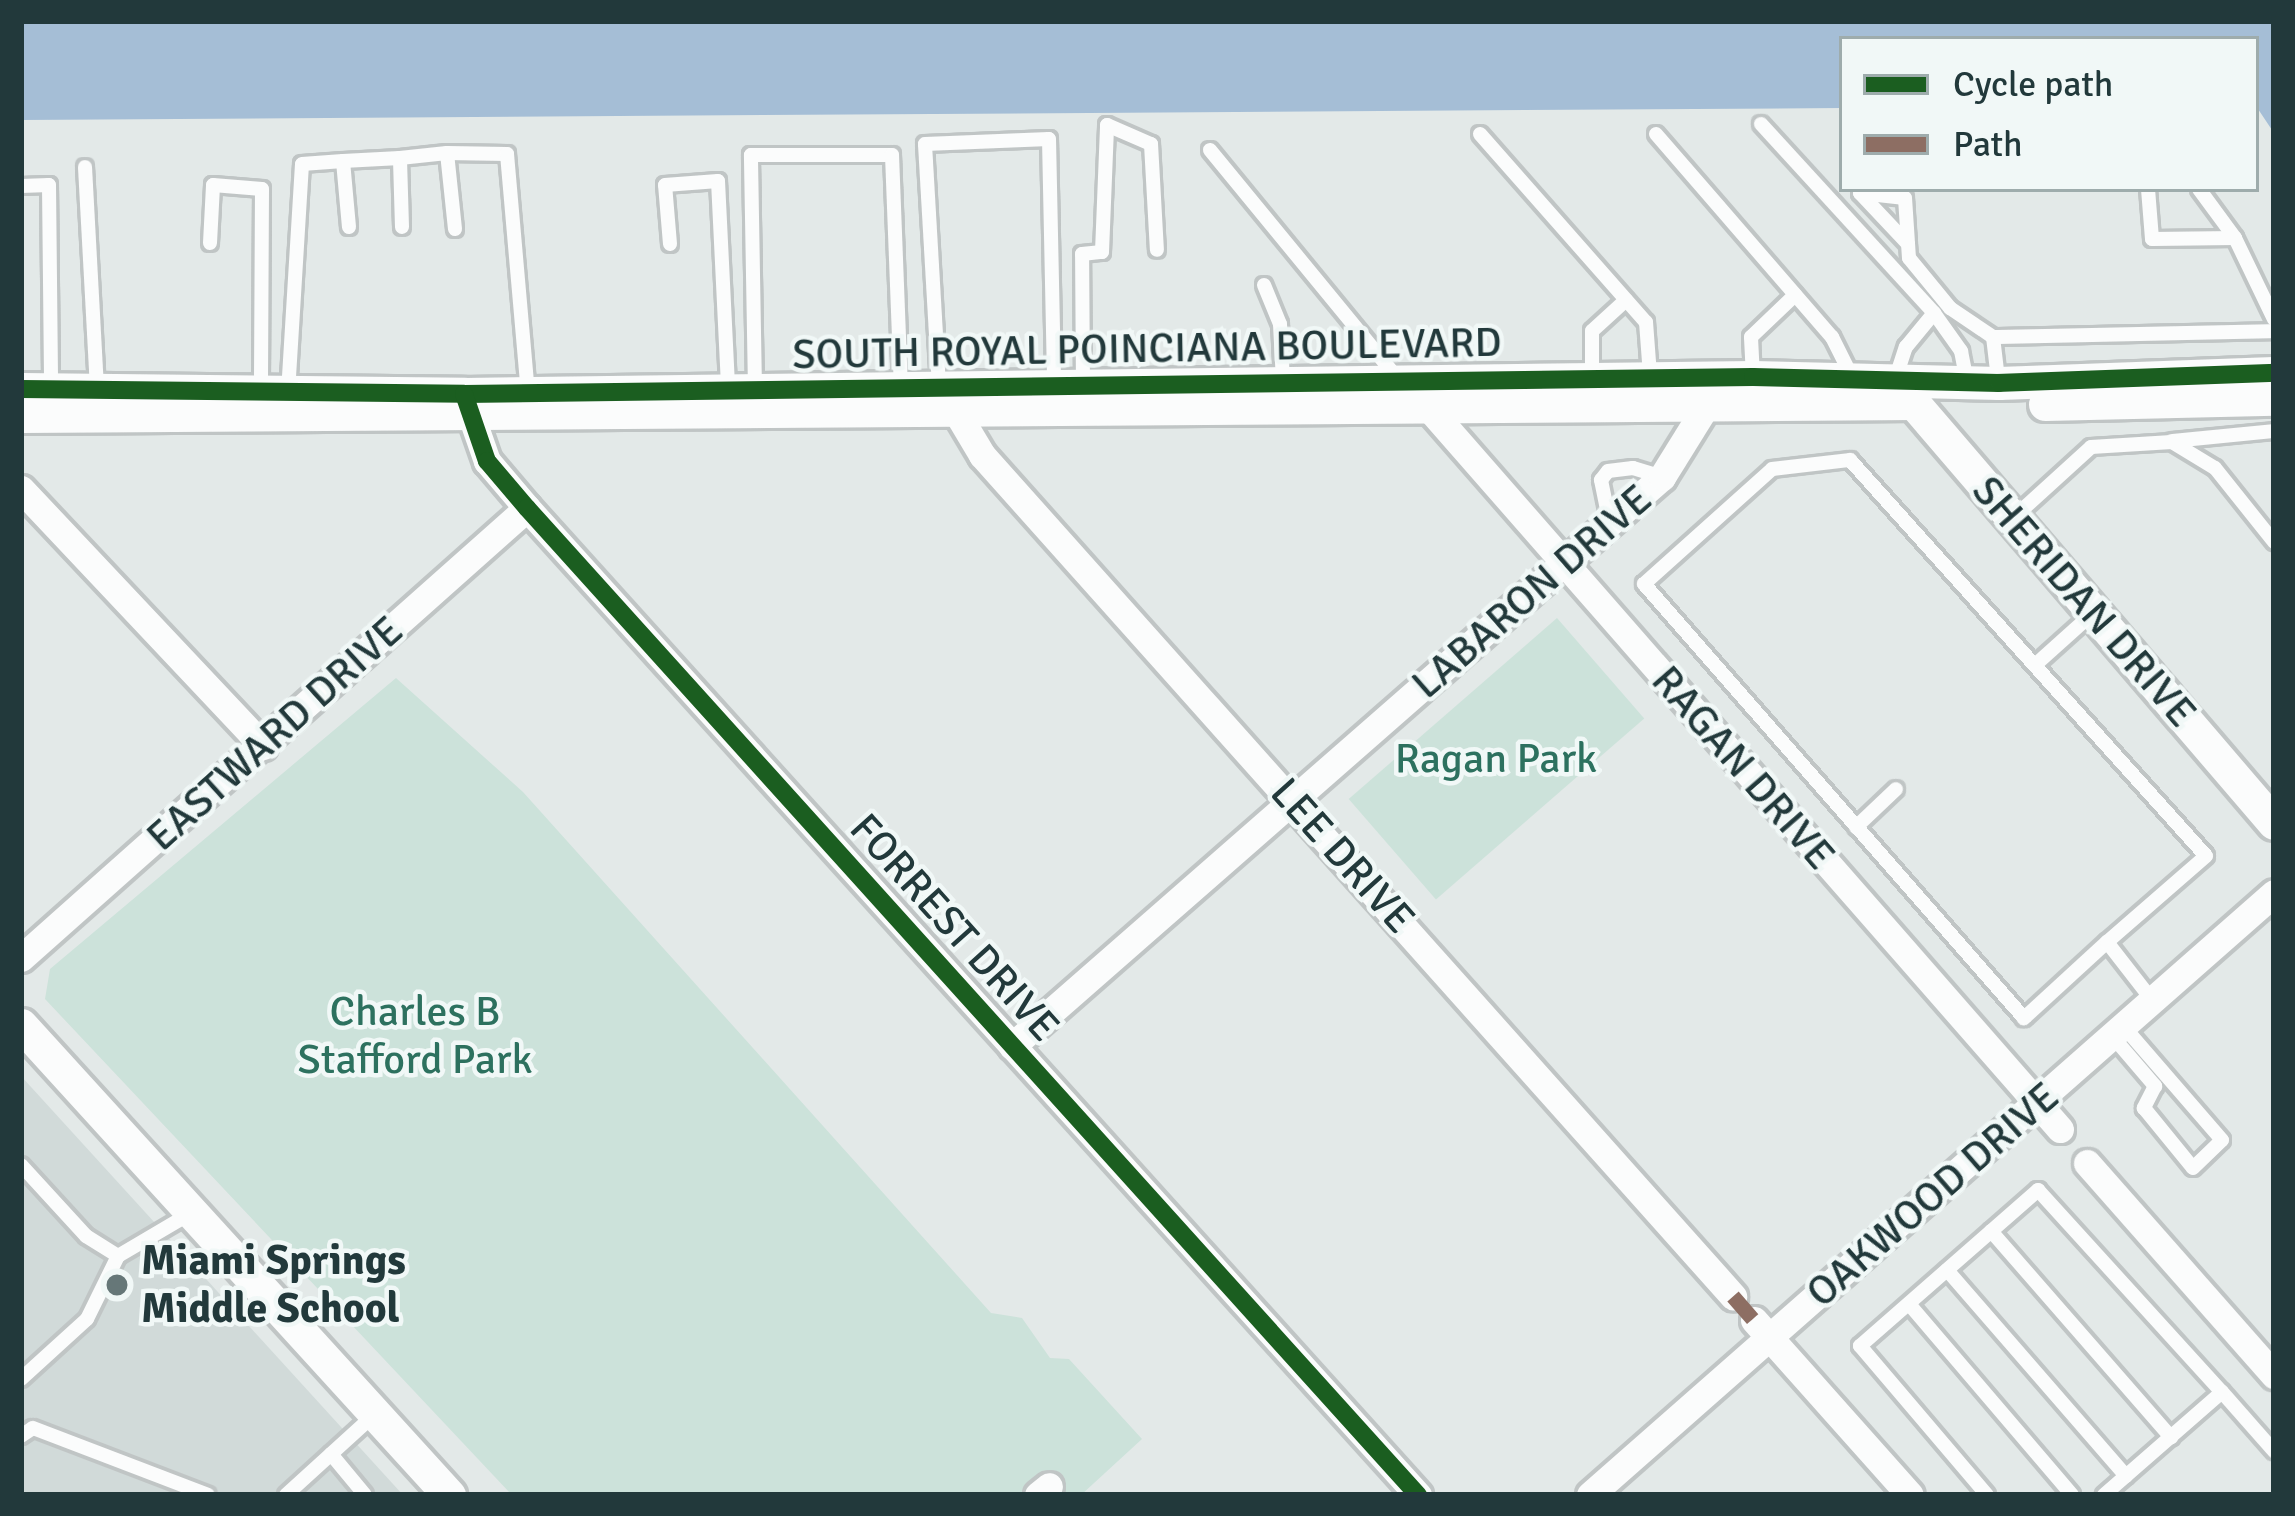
<!DOCTYPE html>
<style>
body{margin:0}
#map{position:relative;width:2295px;height:1516px;overflow:hidden;background:#e3e9e8;font-family:Signika,sans-serif}
div>[style]{position:absolute}
[style*='--x']{left:calc(var(--x)*1px);top:calc(var(--y)*1px);width:calc(var(--w)*1px);rotate:calc(var(--a)*1deg)}
.built>*{inset:0;background:#d1dad9}
.green>*{inset:0;background:#cce2da;transform-origin:0 0}
.water>*{inset:0;background:#a5bed6}
.roads{filter:drop-shadow(3px 0 #c0c5c5) drop-shadow(-3px 0 #c0c5c5) drop-shadow(0 3px #c0c5c5) drop-shadow(0 -3px #c0c5c5)}
.service>*{height:14px;margin:-7px;padding:0 7px;transform-origin:7px;border-radius:7px;background:#fbfcfc}
.minor>*{height:27px;margin:-13.5px;padding:0 13.5px;transform-origin:13.5px;border-radius:13.5px;background:#fbfcfc}
.tertiary>*{height:33px;margin:-16.5px;padding:0 16.5px;transform-origin:16.5px;border-radius:16.5px;background:#fbfcfc}
.quiet>*{height:15px;margin-top:-7.5px;transform-origin:0;background:repeating-linear-gradient(90deg,#8d6e63 0 30px,transparent 0 45px)}
.cycleway>*{height:18px;margin:-9px;padding:0 9px;transform-origin:9px;border-radius:9px;background:#1b5e20}
.dots>*{width:33px;height:33px;translate:-50% -50%;box-sizing:border-box;border:6px solid #f1f8f7;border-radius:50%}
span{translate:-50% -50%;white-space:nowrap;text-align:center;line-height:1.15;-webkit-text-stroke:9px #f1f8f7;paint-order:stroke}
.street-label{font-size:42px;color:#22393b}
.park-label{font-size:42px;color:#2d715f}
.poi-label{font-size:42px;color:#22393b;font-weight:700}
.left{translate:0 -50%;text-align:left}
.frame{position:absolute;inset:0;border:24px solid #22393b;pointer-events:none}
.legend{position:absolute;left:1839px;top:36px;width:420px;height:156px;box-sizing:border-box;background:#f1f8f7;border:3px solid #9eacac;margin:0;padding:15px 21px;list-style:none;font-size:36px;color:#22393b}
.legend li{display:flex;align-items:center;gap:24px;height:60px}
.legend b{width:60px;border:3px solid #9eacac}
</style>
<div id="map">
<div class="built">
<i style="clip-path:polygon(21px 1076px,403px 1495px,21px 1495px)"></i>
</div>
<div class="green">
<i style="left:1557px;top:618px;width:133px;height:276px;rotate:49deg"></i>
<i style="clip-path:polygon(396px 678px,523px 792px,991px 1313px,1022px 1318px,1050px 1358px,1069px 1359px,1142px 1439px,1081px 1495px,512px 1495px,45px 999px,50px 969px)"></i>
</div>
<div class="water">
<i style="clip-path:polygon(2274px 21px,2274px 133px,2256px 106px,2256px 39px,1842px 39px,1842px 108px,21px 120px,21px 23px)"></i>
</div>
<div class="roads">
<div class="service">
<i style="--x:1761;--y:124;--w:256;--a:47.5"></i>
<i style="--x:1934;--y:313;--w:47;--a:54.6"></i>
<i style="--x:1961;--y:351;--w:32;--a:79"></i>
<i style="--x:1480;--y:134;--w:251;--a:48.6"></i>
<i style="--x:1646;--y:322;--w:53;--a:85.7"></i>
<i style="--x:1656;--y:134;--w:269;--a:49.1"></i>
<i style="--x:1832;--y:337;--w:47;--a:63.4"></i>
<i style="--x:1210;--y:150;--w:295;--a:50.6"></i>
<i style="--x:85;--y:167;--w:223;--a:86.9"></i>
<i style="--x:21;--y:186;--w:28;--a:-2"></i>
<i style="--x:49;--y:185;--w:204;--a:89.4"></i>
<i style="--x:2148;--y:189;--w:50;--a:85.4"></i>
<i style="--x:2152;--y:239;--w:83;--a:-0.7"></i>
<i style="--x:2199;--y:189;--w:61;--a:53.7"></i>
<i style="--x:2235;--y:238;--w:90;--a:64.3"></i>
<i style="--x:349;--y:227;--w:66;--a:-95.2"></i>
<i style="--x:343;--y:161;--w:57;--a:-3"></i>
<i style="--x:402;--y:227;--w:69;--a:-91.7"></i>
<i style="--x:400;--y:158;--w:47;--a:-6.1"></i>
<i style="--x:455;--y:229;--w:76;--a:-96"></i>
<i style="--x:447;--y:153;--w:60;--a:1"></i>
<i style="--x:507;--y:154;--w:240;--a:85"></i>
<i style="--x:210;--y:243;--w:58;--a:-87"></i>
<i style="--x:213;--y:185;--w:49;--a:4.7"></i>
<i style="--x:262;--y:189;--w:204;--a:90.3"></i>
<i style="--x:670;--y:244;--w:59;--a:-94.8"></i>
<i style="--x:665;--y:185;--w:53;--a:-4.3"></i>
<i style="--x:718;--y:181;--w:208;--a:87.2"></i>
<i style="--x:1908;--y:244;--w:70;--a:-133.3"></i>
<i style="--x:1860;--y:193;--w:45;--a:6.3"></i>
<i style="--x:1905;--y:198;--w:60;--a:86.2"></i>
<i style="--x:1909;--y:258;--w:65;--a:50.6"></i>
<i style="--x:1950;--y:308;--w:52;--a:34"></i>
<i style="--x:1993;--y:337;--w:281;--a:-1.2"></i>
<i style="--x:1264;--y:285;--w:42;--a:67.7"></i>
<i style="--x:1280;--y:324;--w:58;--a:87"></i>
<i style="--x:1993;--y:337;--w:42;--a:83.2"></i>
<i style="--x:1753;--y:377;--w:40;--a:-92.9"></i>
<i style="--x:1751;--y:337;--w:61;--a:-43.7"></i>
<i style="--x:1592;--y:380;--w:49;--a:-90"></i>
<i style="--x:1592;--y:331;--w:46;--a:-42.4"></i>
<i style="--x:1895;--y:380;--w:35;--a:-72"></i>
<i style="--x:1906;--y:347;--w:44;--a:-50.5"></i>
<i style="--x:939;--y:387;--w:243;--a:-93.3"></i>
<i style="--x:925;--y:144;--w:124;--a:-2.3"></i>
<i style="--x:1049;--y:139;--w:246;--a:88.8"></i>
<i style="--x:1083;--y:387;--w:133;--a:-90.4"></i>
<i style="--x:1082;--y:254;--w:20;--a:-6"></i>
<i style="--x:1102;--y:252;--w:127;--a:-87.7"></i>
<i style="--x:1107;--y:125;--w:48;--a:23.4"></i>
<i style="--x:1151;--y:144;--w:106;--a:86.8"></i>
<i style="--x:755;--y:389;--w:234;--a:-91"></i>
<i style="--x:751;--y:155;--w:141;--a:0"></i>
<i style="--x:892;--y:155;--w:231;--a:87.8"></i>
<i style="--x:288;--y:393;--w:229;--a:-86.5"></i>
<i style="--x:302;--y:164;--w:41;--a:-4.2"></i>
<i style="--x:2172;--y:441;--w:102;--a:-5.6"></i>
<i style="--x:2012;--y:519;--w:107;--a:-42.3"></i>
<i style="--x:2091;--y:447;--w:81;--a:-3.5"></i>
<i style="--x:2172;--y:442;--w:50;--a:31.2"></i>
<i style="--x:2215;--y:468;--w:95;--a:51.4"></i>
<i style="--x:1610;--y:524;--w:45;--a:-101.6"></i>
<i style="--x:1601;--y:480;--w:11;--a:-52"></i>
<i style="--x:1608;--y:471;--w:25;--a:-7"></i>
<i style="--x:1633;--y:468;--w:30;--a:17"></i>
<i style="--x:2035;--y:665;--w:78;--a:-41.9"></i>
<i style="--x:1856;--y:827;--w:55;--a:-43.5"></i>
<i style="--x:2107;--y:942;--w:113;--a:137.5"></i>
<i style="--x:2024;--y:1018;--w:577;--a:-131.2"></i>
<i style="--x:1644;--y:584;--w:172;--a:-41.9"></i>
<i style="--x:1772;--y:469;--w:79;--a:-6.6"></i>
<i style="--x:1850;--y:460;--w:532;--a:48.04"></i>
<i style="--x:2206;--y:856;--w:131;--a:139"></i>
<i style="--x:2107;--y:942;--w:75;--a:52.1"></i>
<i style="--x:2113;--y:1037;--w:65;--a:49.4"></i>
<i style="--x:2155;--y:1086;--w:25;--a:117"></i>
<i style="--x:2144;--y:1108;--w:77;--a:50.8"></i>
<i style="--x:2193;--y:1168;--w:40;--a:-44"></i>
<i style="--x:2222;--y:1140;--w:150;--a:-130.9"></i>
<i style="--x:21;--y:1165;--w:96;--a:47.5"></i>
<i style="--x:86;--y:1236;--w:38;--a:32"></i>
<i style="--x:118;--y:1256;--w:85;--a:-30.5"></i>
<i style="--x:1991;--y:1231;--w:274;--a:48.9"></i>
<i style="--x:1947;--y:1270;--w:273;--a:49"></i>
<i style="--x:1909;--y:1304;--w:251;--a:49.5"></i>
<i style="--x:21;--y:1379;--w:89;--a:-42.3"></i>
<i style="--x:87;--y:1319;--w:70;--a:-63.8"></i>
<i style="--x:2222;--y:1392;--w:79;--a:48.6"></i>
<i style="--x:21;--y:1436;--w:14;--a:-34"></i>
<i style="--x:33;--y:1428;--w:187;--a:20.9"></i>
<i style="--x:331;--y:1454;--w:53;--a:50.3"></i>
<i style="--x:286;--y:1495;--w:120;--a:-42.3"></i>
<i style="--x:1987;--y:1495;--w:196;--a:-130.4"></i>
<i style="--x:1860;--y:1346;--w:237;--a:-41.2"></i>
<i style="--x:2038;--y:1190;--w:273;--a:47.7"></i>
<i style="--x:2222;--y:1392;--w:157;--a:138.9"></i>
</div>
<div class="minor">
<i style="--x:465;--y:398;--w:67;--a:70.8"></i>
<i style="--x:487;--y:461;--w:62;--a:49.6"></i>
<i style="--x:527;--y:508;--w:1330;--a:47.93"></i>
<i style="--x:1427;--y:406;--w:961;--a:48.8"></i>
<i style="--x:957;--y:413;--w:49;--a:59.2"></i>
<i style="--x:982;--y:455;--w:1128;--a:48.24"></i>
<i style="--x:21;--y:489;--w:353;--a:46.7"></i>
<i style="--x:21;--y:958;--w:677;--a:-41.65"></i>
<i style="--x:1012;--y:1046;--w:864;--a:-41.2"></i>
<i style="--x:1662;--y:477;--w:84;--a:-58.2"></i>
<i style="--x:2087;--y:1163;--w:283;--a:48.6"></i>
<i style="--x:1754;--y:1320;--w:234;--a:48.3"></i>
<i style="--x:1038;--y:1495;--w:14;--a:-39"></i>
<i style="--x:1590;--y:1495;--w:911;--a:-41.35"></i>
</div>
<div class="tertiary">
<i style="--x:1900;--y:387;--w:574;--a:49.38"></i>
<i style="--x:21;--y:389;--w:443;--a:0.6"></i>
<i style="--x:464;--y:394;--w:1289;--a:-0.76"></i>
<i style="--x:1753;--y:377;--w:246;--a:1.4"></i>
<i style="--x:1999;--y:383;--w:275;--a:-2.1"></i>
<i style="--x:2045;--y:404;--w:229;--a:-1.3"></i>
<i style="--x:21;--y:416;--w:1894;--a:-0.39"></i>
<i style="--x:21;--y:1025;--w:636;--a:47.68"></i>
</div>
</div>
<div class="quiet">
<i style="--x:1733;--y:1296;--w:32;--a:49"></i>
</div>
<div class="cycleway">
<i style="--x:21;--y:389;--w:443;--a:0.6"></i>
<i style="--x:464;--y:394;--w:1289;--a:-0.76"></i>
<i style="--x:1753;--y:377;--w:246;--a:1.4"></i>
<i style="--x:1999;--y:383;--w:275;--a:-2.1"></i>
<i style="--x:464;--y:394;--w:71;--a:71.1"></i>
<i style="--x:487;--y:461;--w:62;--a:49.6"></i>
<i style="--x:527;--y:508;--w:1330;--a:47.93"></i>
</div>
<div class="dots">
<i style="left:117px;top:1285px;background:#667778"></i>
</div>
<div class="street-label">
<span style="left:1147px;top:349px;rotate:-1deg">SOUTH ROYAL POINCIANA BOULEVARD</span>
<span style="left:1532px;top:592px;rotate:-41deg">LABARON DRIVE</span>
<span style="left:2084px;top:602px;rotate:49deg">SHERIDAN DRIVE</span>
<span style="left:275px;top:734px;rotate:-42deg">EASTWARD DRIVE</span>
<span style="left:1743px;top:768px;rotate:49deg">RAGAN DRIVE</span>
<span style="left:1342px;top:856px;rotate:48deg">LEE DRIVE</span>
<span style="left:954px;top:928px;rotate:48deg">FORREST DRIVE</span>
<span style="left:1933px;top:1195px;rotate:-41deg">OAKWOOD DRIVE</span>
</div>
<div class="park-label">
<span style="left:1496px;top:759px">Ragan Park</span>
<span style="left:415px;top:1036px">Charles B<br>Stafford Park</span>
</div>
<div class="poi-label">
<span class="left" style="left:141px;top:1285px">Miami Springs<br>Middle School</span>
</div>
<div class="frame"></div>
<ul class="legend">
<li><b style="height:15px;background:#1b5e20"></b>Cycle path</li>
<li><b style="height:15px;background:#8d6e63"></b>Path</li>
</ul>
</div>
